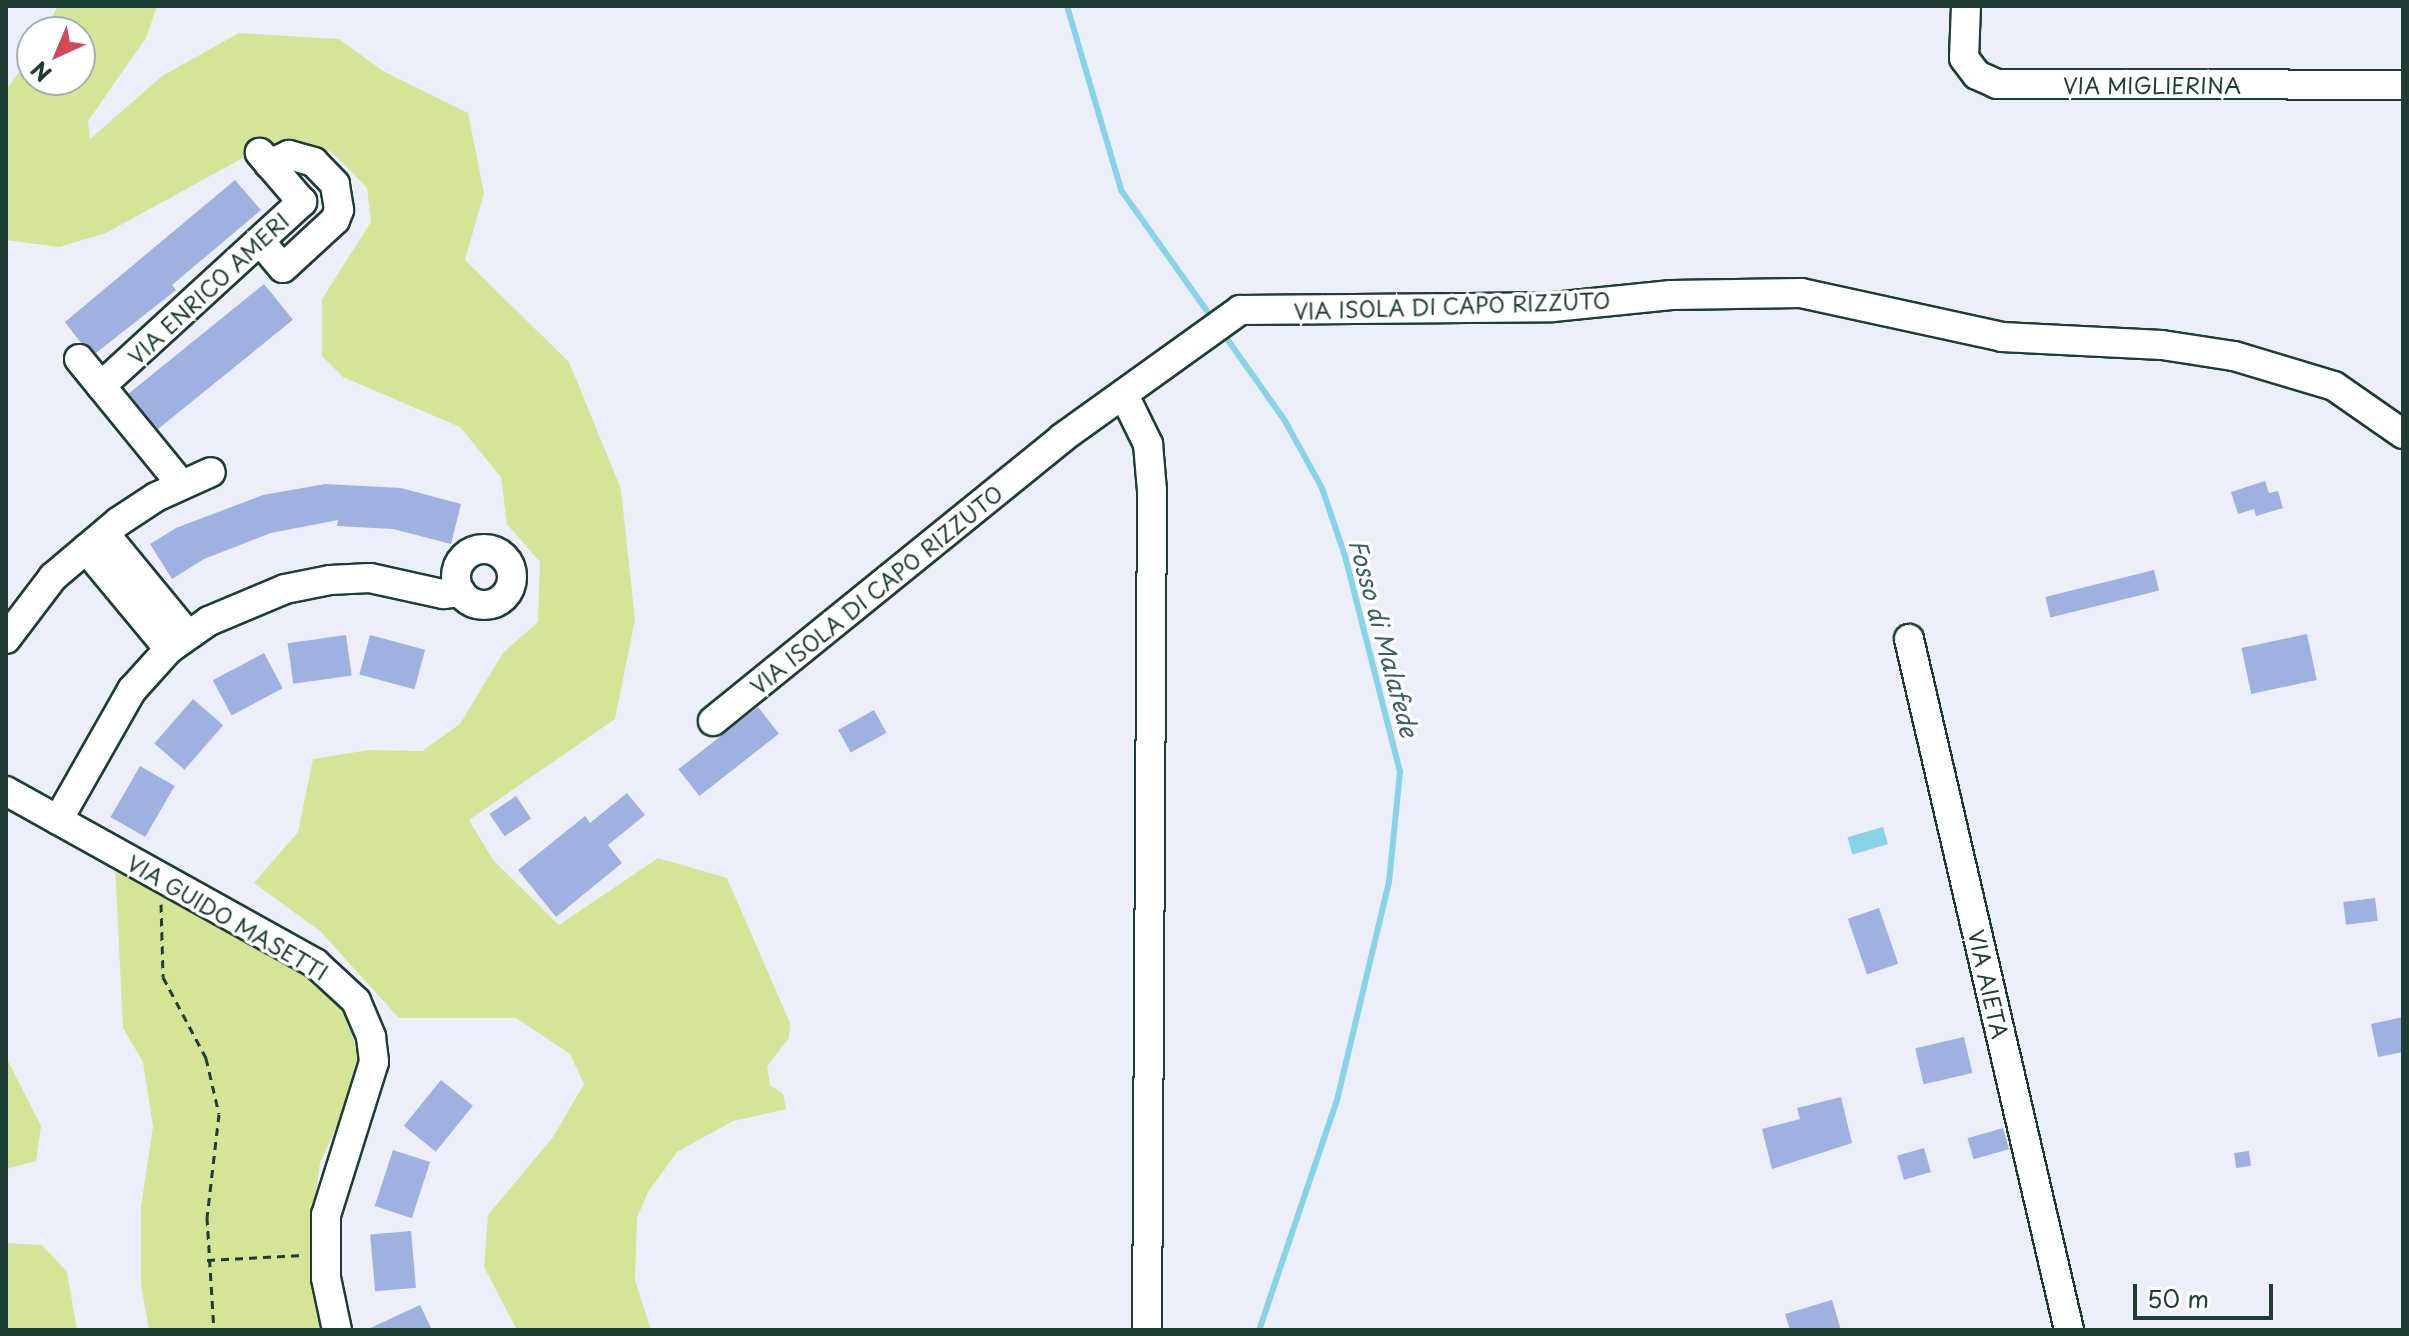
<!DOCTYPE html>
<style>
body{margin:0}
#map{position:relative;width:2409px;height:1336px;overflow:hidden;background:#eceff9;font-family:"Playpen Sans",sans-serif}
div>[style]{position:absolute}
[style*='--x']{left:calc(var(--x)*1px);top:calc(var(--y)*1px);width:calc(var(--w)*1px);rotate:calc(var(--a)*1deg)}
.green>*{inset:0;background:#d6e497}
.water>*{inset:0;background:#89d3e9;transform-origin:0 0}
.stream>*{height:6px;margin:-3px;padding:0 3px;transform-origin:3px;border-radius:3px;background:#89d3e9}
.building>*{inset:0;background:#9fb1e0;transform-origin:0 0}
.path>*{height:3px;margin-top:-1.5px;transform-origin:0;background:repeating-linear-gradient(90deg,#1f3d34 0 8px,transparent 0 14px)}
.roads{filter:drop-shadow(2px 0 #1f3d34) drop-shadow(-2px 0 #1f3d34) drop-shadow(0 2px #1f3d34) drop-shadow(0 -2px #1f3d34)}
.minor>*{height:28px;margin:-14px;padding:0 14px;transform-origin:14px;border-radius:14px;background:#fff}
.minor>.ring{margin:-14px;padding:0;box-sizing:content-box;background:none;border:28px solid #fff;border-radius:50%}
span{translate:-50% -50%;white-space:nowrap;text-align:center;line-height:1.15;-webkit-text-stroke:7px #fff;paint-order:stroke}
.street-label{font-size:22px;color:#1f3d34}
.water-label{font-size:24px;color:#3a6261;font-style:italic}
.frame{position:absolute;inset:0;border:8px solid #1f3d34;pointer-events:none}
.north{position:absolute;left:16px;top:16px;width:80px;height:80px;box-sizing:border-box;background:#fff;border:2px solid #a5b1ae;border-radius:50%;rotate:224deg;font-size:22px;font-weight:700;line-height:32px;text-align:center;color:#1f3d34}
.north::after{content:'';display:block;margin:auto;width:28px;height:36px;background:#d1495b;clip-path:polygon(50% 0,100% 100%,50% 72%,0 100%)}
.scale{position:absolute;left:2133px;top:1284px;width:140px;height:36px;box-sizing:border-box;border:4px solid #1f3d34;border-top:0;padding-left:10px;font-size:24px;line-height:28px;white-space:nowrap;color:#1f3d34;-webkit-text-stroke:6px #fff;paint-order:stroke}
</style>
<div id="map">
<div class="green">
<i style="clip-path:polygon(58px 6px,157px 6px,146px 38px,88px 121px,90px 139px,162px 76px,239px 33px,339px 39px,383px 71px,468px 113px,484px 193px,465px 260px,569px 362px,621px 489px,635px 620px,615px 719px,469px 820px,493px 860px,559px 925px,658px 858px,727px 878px,790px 1023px,789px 1038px,767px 1066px,770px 1085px,783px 1094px,786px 1109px,733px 1121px,677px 1152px,648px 1192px,637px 1218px,635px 1280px,651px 1330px,517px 1330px,484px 1267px,488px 1215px,553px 1137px,584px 1084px,570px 1054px,516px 1018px,399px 1018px,320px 931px,254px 883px,298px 832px,313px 759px,369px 750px,422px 751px,460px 724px,503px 653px,538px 622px,540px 562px,507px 524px,501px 477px,460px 427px,343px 377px,322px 356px,322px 299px,371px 222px,367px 188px,332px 152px,308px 147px,261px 148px,106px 233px,59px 247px,6px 240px,6px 90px,32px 55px,32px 80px,80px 80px,80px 32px,44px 32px)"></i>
<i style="clip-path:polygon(115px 863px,342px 998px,358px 1055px,351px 1095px,320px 1163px,311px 1226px,312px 1286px,323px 1330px,149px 1330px,141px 1284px,141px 1207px,153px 1126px,143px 1062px,123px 1028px)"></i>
<i style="clip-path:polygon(6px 1057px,41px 1126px,36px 1161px,6px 1169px)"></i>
<i style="clip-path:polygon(6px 1243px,42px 1245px,67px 1272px,77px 1330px,6px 1330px)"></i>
</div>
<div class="water">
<i style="left:1883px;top:827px;width:18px;height:37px;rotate:74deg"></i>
</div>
<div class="stream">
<i style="--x:1067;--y:6;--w:192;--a:73.6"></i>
<i style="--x:1121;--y:190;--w:161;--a:54.6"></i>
<i style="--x:1223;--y:333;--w:108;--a:54.8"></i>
<i style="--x:1285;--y:421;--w:77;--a:61.1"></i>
<i style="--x:1322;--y:488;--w:72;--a:71.3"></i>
<i style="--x:1345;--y:556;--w:223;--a:75.7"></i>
<i style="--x:1400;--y:772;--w:111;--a:95.7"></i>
<i style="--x:1389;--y:882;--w:224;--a:103.4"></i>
<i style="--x:1337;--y:1100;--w:243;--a:108.7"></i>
</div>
<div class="building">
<i style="clip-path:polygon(235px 180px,261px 210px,172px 285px,176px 290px,96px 353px,81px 343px,65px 322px)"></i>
<i style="left:264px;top:284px;width:46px;height:174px;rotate:51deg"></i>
<i style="clip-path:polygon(2265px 481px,2269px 493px,2278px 491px,2283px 508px,2256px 516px,2254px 509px,2238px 514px,2231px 492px)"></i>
<i style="clip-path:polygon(325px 484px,401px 488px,461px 504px,451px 544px,393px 529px,337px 526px,338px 520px,271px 533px,204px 559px,172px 579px,150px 544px,176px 528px,263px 495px)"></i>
<i style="left:2154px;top:570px;width:21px;height:112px;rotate:76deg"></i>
<i style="left:2307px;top:634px;width:47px;height:67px;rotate:78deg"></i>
<i style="left:346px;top:635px;width:41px;height:59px;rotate:82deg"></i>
<i style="left:370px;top:635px;width:57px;height:41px;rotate:15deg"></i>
<i style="left:264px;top:653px;width:40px;height:58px;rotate:62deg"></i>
<i style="left:193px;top:699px;width:40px;height:59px;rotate:41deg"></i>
<i style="left:758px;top:707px;width:34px;height:101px;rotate:52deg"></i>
<i style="left:874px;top:710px;width:26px;height:41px;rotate:61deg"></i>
<i style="left:140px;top:766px;width:40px;height:59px;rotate:30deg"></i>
<i style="clip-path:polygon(627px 793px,645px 815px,608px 845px,622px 863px,556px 917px,518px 870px,585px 816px,590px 823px)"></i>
<i style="left:516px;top:796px;width:27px;height:32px;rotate:56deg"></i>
<i style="left:2375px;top:898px;width:23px;height:32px;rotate:83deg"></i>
<i style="left:1879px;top:908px;width:59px;height:33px;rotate:71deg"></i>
<i style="clip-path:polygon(2403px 1017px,2403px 1052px,2378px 1057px,2371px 1024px)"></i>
<i style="left:1964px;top:1037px;width:37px;height:50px;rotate:77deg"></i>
<i style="left:441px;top:1080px;width:41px;height:59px;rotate:39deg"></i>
<i style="clip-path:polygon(1841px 1097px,1852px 1143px,1772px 1169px,1762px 1129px,1800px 1119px,1797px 1108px)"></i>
<i style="left:2003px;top:1128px;width:22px;height:37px;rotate:74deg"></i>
<i style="left:1924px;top:1148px;width:25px;height:28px;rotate:74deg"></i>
<i style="left:393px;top:1150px;width:39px;height:59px;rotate:18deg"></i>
<i style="left:2249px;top:1151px;width:15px;height:15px;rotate:82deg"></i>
<i style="left:411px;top:1231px;width:57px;height:41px;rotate:85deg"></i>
<i style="clip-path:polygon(1832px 1300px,1841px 1330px,1790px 1330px,1785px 1314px)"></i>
<i style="clip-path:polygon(420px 1305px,432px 1330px,366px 1330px)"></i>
</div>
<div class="path">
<i style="--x:161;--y:904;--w:73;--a:88.4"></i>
<i style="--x:163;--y:977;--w:92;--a:62"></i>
<i style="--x:206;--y:1058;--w:57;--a:76.9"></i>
<i style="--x:219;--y:1114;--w:104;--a:96.6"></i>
<i style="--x:207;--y:1217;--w:113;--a:86.5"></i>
<i style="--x:207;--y:1260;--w:96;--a:-3"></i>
</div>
<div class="roads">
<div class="minor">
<i style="--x:1966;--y:6;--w:52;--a:92.2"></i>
<i style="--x:1964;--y:58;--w:21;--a:53"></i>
<i style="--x:1977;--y:75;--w:22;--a:24"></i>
<i style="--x:1997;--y:84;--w:406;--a:0.1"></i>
<i style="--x:260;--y:241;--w:35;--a:50"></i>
<i style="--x:283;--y:268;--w:71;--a:-42.7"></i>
<i style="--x:335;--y:220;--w:11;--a:-68"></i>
<i style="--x:339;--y:210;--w:26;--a:-99"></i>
<i style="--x:335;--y:184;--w:30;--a:-134"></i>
<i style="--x:314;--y:162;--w:26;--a:-164"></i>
<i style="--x:289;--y:155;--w:22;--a:156"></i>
<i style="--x:79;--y:359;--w:161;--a:50.8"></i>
<i style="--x:101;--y:386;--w:273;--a:-42.5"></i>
<i style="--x:302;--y:202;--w:65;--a:-130.6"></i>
<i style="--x:1124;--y:395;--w:55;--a:63.9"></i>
<i style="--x:1148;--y:444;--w:47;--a:85.1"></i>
<i style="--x:1152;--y:491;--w:839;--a:90.34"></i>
<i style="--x:105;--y:534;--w:131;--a:50.6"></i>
<i style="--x:86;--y:549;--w:130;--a:50.3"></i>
<i class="ring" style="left:456px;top:549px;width:28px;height:28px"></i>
<i style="--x:6;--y:639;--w:78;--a:-52.8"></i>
<i style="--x:53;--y:577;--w:85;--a:-40.2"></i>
<i style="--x:118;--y:522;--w:45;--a:-33.3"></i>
<i style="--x:156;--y:497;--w:60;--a:-24.4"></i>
<i style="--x:1909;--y:639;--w:709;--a:76.96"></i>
<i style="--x:713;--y:721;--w:449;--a:-39"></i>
<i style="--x:1062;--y:438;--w:219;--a:-35.7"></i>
<i style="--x:1240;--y:310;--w:313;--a:-0.5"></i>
<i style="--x:1553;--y:307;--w:119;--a:-5.8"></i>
<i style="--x:1671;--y:295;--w:130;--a:-0.9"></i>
<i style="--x:1801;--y:293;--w:206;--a:12.3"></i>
<i style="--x:2002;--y:337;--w:160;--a:2.9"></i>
<i style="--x:2162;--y:345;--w:73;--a:8.7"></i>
<i style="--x:2234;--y:356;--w:104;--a:16.7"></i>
<i style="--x:2334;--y:386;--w:84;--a:34.8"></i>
<i style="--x:6;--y:791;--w:354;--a:29.1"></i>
<i style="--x:315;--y:963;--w:56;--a:42.8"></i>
<i style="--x:356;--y:1001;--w:39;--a:67"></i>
<i style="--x:371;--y:1037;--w:25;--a:83"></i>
<i style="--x:374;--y:1062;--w:160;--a:107.4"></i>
<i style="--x:326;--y:1215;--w:63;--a:90"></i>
<i style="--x:326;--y:1278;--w:53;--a:78.1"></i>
<i style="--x:58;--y:820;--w:150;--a:-60.4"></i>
<i style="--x:132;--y:690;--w:55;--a:-47.9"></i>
<i style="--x:169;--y:649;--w:49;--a:-35"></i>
<i style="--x:209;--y:621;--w:82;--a:-22.8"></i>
<i style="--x:285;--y:589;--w:46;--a:-11.3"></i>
<i style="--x:330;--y:580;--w:40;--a:-2.9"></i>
<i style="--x:370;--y:578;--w:75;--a:12.4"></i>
<i style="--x:443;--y:594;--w:18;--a:-6"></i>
</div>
</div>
<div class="street-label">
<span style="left:2152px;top:85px">VIA MIGLIERINA</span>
<span style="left:208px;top:288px;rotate:-43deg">VIA ENRICO AMERI</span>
<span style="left:1452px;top:305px;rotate:-2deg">VIA ISOLA DI CAPO RIZZUTO</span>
<span style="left:876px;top:589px;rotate:-39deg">VIA ISOLA DI CAPO RIZZUTO</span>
<span style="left:228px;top:917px;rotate:30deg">VIA GUIDO MASETTI</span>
<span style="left:1989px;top:984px;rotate:77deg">VIA AIETA</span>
</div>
<div class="water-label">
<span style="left:1384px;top:638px;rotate:75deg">Fosso di Malafede</span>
</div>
<div class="frame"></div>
<div class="north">N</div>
<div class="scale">50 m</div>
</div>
